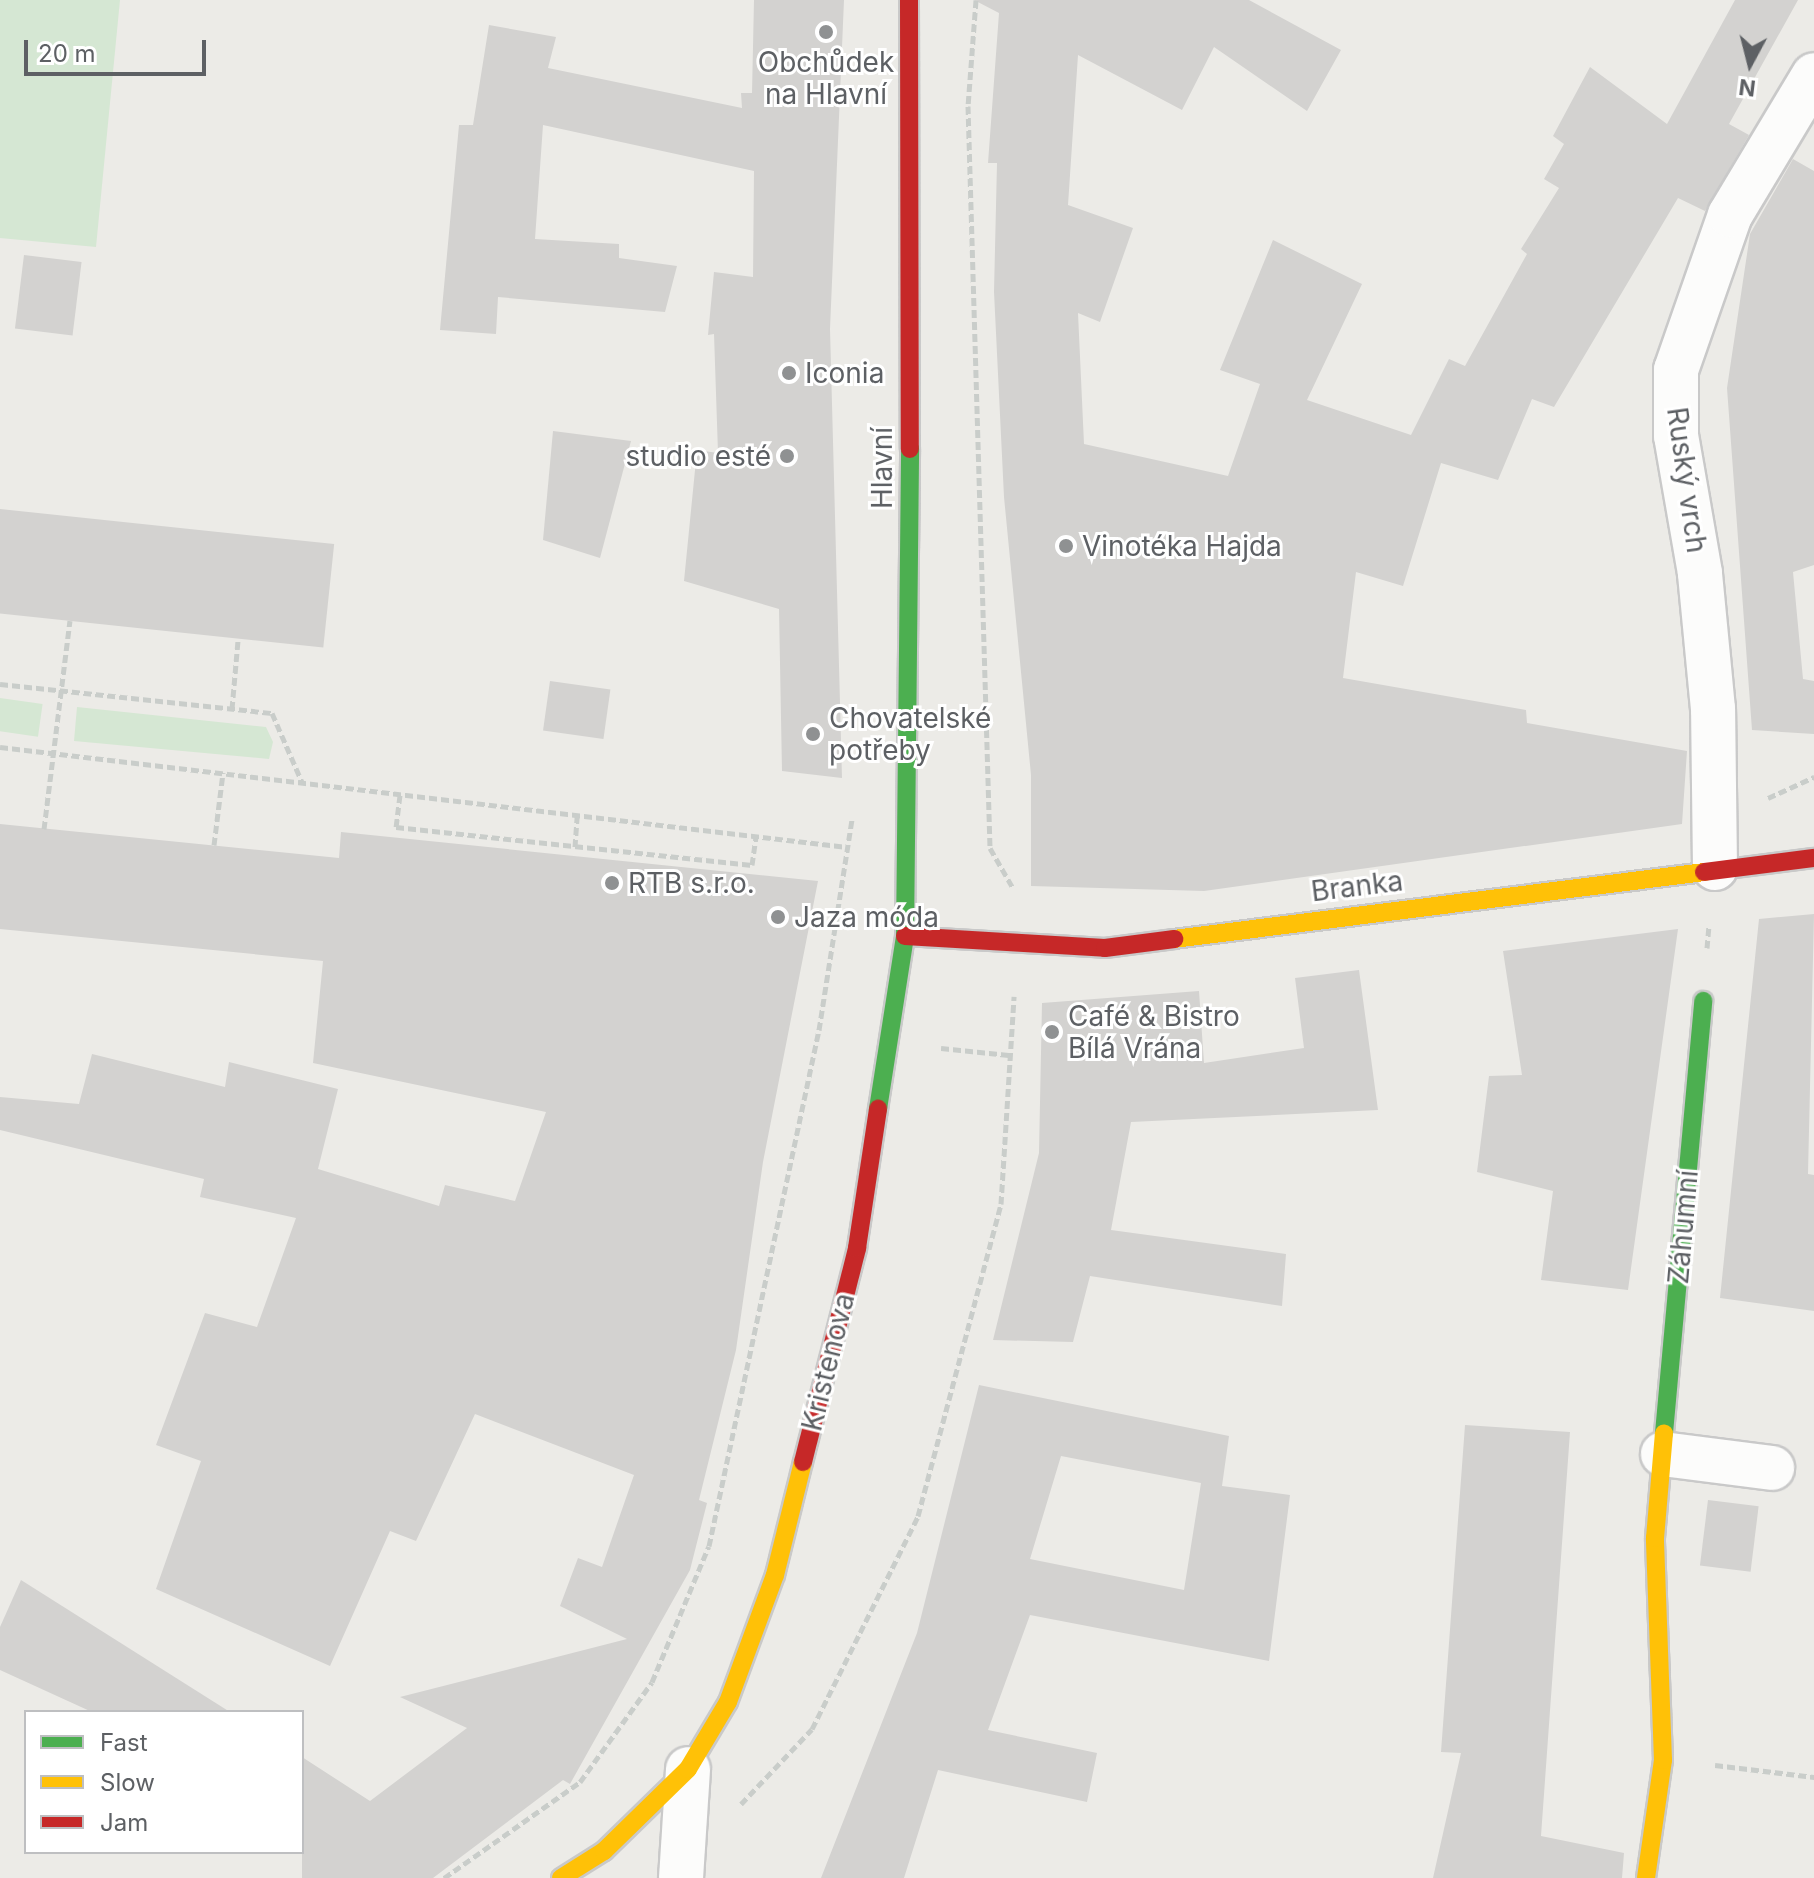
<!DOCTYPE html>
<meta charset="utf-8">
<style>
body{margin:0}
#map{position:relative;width:1814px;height:1878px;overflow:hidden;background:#ecebe7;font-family:Inter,sans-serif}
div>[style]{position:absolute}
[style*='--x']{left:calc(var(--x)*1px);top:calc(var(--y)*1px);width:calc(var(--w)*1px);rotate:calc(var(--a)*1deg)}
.green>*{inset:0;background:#d5e7d3;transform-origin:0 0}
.building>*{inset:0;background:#d3d2d0;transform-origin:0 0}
.path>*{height:5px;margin-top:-2.5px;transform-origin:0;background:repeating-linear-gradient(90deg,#c9cdca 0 8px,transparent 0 12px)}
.roads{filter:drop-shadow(2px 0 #c9c9c9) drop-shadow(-2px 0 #c9c9c9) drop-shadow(0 2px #c9c9c9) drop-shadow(0 -2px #c9c9c9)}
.street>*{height:44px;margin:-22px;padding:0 22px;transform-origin:22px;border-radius:22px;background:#fcfcfb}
.fast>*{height:18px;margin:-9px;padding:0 9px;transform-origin:9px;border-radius:9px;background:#4caf50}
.slow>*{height:18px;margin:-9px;padding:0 9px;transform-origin:9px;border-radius:9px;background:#ffc107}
.jam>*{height:18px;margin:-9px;padding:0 9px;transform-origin:9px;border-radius:9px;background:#c62828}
.dots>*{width:22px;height:22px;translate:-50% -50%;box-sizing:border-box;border:4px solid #fff;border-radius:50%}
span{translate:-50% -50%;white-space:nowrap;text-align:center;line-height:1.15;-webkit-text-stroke:6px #fff;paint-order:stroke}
.poi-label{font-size:28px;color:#5d6064}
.left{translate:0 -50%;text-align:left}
.right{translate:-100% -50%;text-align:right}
.street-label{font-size:28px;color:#5d6064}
.legend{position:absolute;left:24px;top:1710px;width:280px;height:144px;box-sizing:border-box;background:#fff;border:2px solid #bebfc1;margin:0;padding:10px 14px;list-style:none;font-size:24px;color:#5d6064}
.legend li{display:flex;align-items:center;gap:16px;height:40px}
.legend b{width:40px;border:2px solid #bebfc1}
.north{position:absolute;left:1710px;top:24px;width:80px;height:80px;-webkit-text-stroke:6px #fff;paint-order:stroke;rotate:187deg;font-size:22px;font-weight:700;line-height:32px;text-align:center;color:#5d6064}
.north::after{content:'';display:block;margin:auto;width:28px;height:36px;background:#5d6064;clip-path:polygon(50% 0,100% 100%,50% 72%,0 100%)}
.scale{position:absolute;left:24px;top:40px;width:182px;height:36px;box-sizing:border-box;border:4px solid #5d6064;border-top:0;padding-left:10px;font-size:24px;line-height:28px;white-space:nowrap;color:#5d6064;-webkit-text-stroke:6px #fff;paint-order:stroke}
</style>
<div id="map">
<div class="green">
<i style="clip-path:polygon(0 0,120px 0,96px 247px,0 238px)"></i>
<i style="left:0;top:698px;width:43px;height:33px;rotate:8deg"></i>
<i style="clip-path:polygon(77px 707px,266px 727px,273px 742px,269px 759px,74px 741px)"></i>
</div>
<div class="building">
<i style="clip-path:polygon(754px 0,844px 0,830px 329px,842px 778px,782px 771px,779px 609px,684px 581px,697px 450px,718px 453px,714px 334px,708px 335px,714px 272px,753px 277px,754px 171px,543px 125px,535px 239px,619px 244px,619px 258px,677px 266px,665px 312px,498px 297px,496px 334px,440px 330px,459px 125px,473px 125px,489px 25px,556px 37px,548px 68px,742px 108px,741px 93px,752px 93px)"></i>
<i style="clip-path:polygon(974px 0,1249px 0,1341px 50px,1307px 111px,1214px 47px,1182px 110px,1078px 55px,1068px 205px,1133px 228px,1100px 322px,1078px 313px,1084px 444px,1228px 476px,1260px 384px,1220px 370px,1273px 240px,1362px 284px,1307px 400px,1411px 435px,1449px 359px,1465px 366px,1527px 254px,1521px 249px,1559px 188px,1544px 179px,1564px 144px,1553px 136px,1590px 67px,1667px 124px,1735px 0,1798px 0,1729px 124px,1749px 135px,1705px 211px,1678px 198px,1554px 407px,1532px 399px,1498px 480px,1441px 463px,1403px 586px,1356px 572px,1343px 678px,1526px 710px,1527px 723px,1687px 751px,1682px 824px,1204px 891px,1031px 886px,1031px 775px,1004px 497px,994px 292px,997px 163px,988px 163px,999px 13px)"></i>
<i style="clip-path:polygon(1793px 159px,1814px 171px,1814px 565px,1793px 572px,1803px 679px,1814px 681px,1814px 734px,1752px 730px,1727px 388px,1750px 234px)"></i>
<i style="left:24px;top:255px;width:58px;height:74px;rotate:7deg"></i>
<i style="clip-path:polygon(553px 431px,631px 441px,600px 558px,543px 540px)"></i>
<i style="left:0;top:509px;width:336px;height:104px;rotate:6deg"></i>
<i style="left:550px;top:681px;width:61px;height:50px;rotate:8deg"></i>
<i style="clip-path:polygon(0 824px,339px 858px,341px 832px,818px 881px,763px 1162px,736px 1350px,699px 1500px,707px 1503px,690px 1570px,570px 1784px,563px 1780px,433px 1878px,302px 1878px,302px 1757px,370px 1801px,467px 1728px,400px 1697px,627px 1639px,560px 1606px,578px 1558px,602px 1567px,634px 1475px,475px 1414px,416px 1541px,390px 1531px,330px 1666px,156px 1589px,201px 1461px,156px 1445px,205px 1313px,257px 1327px,296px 1218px,200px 1197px,204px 1179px,0 1130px,0 1097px,79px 1104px,92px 1054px,225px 1087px,229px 1062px,338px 1089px,318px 1169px,439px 1206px,445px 1185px,515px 1201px,546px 1112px,313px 1063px,323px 961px,0 929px)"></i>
<i style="clip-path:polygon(1814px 914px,1808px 1174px,1814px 1175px,1814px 1311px,1720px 1298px,1759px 919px)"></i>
<i style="clip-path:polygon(1678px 929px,1628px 1290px,1541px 1280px,1553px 1191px,1477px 1172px,1489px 1076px,1522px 1075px,1503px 951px)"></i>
<i style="clip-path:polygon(1359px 970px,1378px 1110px,1131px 1122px,1111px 1230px,1286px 1254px,1282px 1306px,1090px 1276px,1073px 1342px,993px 1340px,1039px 1153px,1042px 1003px,1199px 991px,1204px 1063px,1304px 1048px,1295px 978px)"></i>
<i style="clip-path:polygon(evenodd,979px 1385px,1229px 1436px,1222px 1486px,1290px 1495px,1269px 1661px,1030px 1615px,988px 1730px,1097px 1753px,1087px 1802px,938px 1770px,904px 1878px,821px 1878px,917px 1633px,979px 1385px,1061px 1456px,1201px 1483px,1184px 1590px,1030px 1559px,1061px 1456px)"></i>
<i style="clip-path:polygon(1465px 1425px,1570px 1432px,1541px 1836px,1624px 1853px,1622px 1878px,1433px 1878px,1461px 1753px,1441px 1752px)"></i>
<i style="left:1708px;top:1500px;width:51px;height:66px;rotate:7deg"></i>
<i style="clip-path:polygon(21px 1580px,230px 1712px,92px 1712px,0 1670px,0 1627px)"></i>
</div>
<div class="path">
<i style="--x:976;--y:0;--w:106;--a:94.3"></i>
<i style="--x:968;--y:106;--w:742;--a:88.3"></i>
<i style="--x:990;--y:848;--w:46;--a:60.1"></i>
<i style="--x:0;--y:684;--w:274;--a:6.1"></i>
<i style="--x:272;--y:713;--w:75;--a:66.5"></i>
<i style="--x:232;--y:709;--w:69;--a:-85"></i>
<i style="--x:0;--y:747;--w:853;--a:6.73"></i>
<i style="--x:400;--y:795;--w:32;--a:97"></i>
<i style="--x:396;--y:827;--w:358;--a:6.1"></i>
<i style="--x:752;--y:865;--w:29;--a:-82"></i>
<i style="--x:1768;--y:798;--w:51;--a:-24.5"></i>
<i style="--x:44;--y:829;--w:210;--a:-82.9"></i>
<i style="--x:214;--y:845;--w:73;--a:-82.9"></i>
<i style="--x:575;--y:847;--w:32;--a:-86"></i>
<i style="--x:1707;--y:948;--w:22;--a:-85"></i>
<i style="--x:941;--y:1048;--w:68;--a:5.9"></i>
<i style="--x:1715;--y:1765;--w:100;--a:6.9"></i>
<i style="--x:741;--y:1804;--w:103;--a:-46.6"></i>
<i style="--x:812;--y:1729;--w:238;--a:-63.5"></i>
<i style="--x:918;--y:1516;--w:323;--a:-75.1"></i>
<i style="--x:1001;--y:1204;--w:208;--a:-86.4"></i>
<i style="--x:444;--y:1878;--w:166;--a:-35.2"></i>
<i style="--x:580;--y:1782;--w:123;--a:-54.2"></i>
<i style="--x:652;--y:1682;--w:147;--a:-67.3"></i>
<i style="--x:709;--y:1546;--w:528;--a:-77.97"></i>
<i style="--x:819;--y:1030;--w:214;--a:-81.1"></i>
</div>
<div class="roads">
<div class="street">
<i style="--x:1715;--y:868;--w:159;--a:-90.7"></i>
<i style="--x:1713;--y:709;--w:137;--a:-95.5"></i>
<i style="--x:1700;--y:573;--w:139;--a:-99.9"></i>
<i style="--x:1676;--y:436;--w:66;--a:-90"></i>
<i style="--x:1676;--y:370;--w:164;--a:-70.8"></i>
<i style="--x:1730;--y:215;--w:163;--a:-59"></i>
<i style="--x:1663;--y:1454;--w:110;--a:7.3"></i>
<i style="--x:681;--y:1878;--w:109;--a:-86.3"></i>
</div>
<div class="fast">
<i style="--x:878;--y:1109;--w:175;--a:-81.1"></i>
<i style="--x:905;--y:936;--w:487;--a:-89.4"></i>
<i style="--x:1664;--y:1433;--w:434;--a:-84.8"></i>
</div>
<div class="slow">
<i style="--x:1174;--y:939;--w:534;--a:-7.2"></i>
<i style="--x:561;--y:1878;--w:51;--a:-32.1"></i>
<i style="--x:604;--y:1851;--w:117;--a:-44.3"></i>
<i style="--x:688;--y:1769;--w:78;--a:-59.2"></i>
<i style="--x:728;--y:1702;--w:135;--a:-69.7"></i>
<i style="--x:775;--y:1575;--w:116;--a:-76.1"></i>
<i style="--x:1646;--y:1878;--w:119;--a:-81.8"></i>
<i style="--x:1663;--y:1760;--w:222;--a:-92.1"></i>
<i style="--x:1655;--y:1538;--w:105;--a:-85.1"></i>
</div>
<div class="jam">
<i style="--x:909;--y:0;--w:449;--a:89.9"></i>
<i style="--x:1704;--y:872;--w:111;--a:-7.3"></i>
<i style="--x:905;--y:936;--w:200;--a:3.4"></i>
<i style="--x:1105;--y:948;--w:70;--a:-7.4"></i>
<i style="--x:803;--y:1462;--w:221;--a:-75.8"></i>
<i style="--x:857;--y:1248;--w:141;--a:-81.4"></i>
</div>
</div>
<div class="dots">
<i style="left:826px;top:32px;background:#8f9192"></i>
<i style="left:789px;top:373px;background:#8f9192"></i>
<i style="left:787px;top:456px;background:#8f9192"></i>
<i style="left:1066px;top:546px;background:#8f9192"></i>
<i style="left:813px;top:734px;background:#8f9192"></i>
<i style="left:612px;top:883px;background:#8f9192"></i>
<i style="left:778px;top:917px;background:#8f9192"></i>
<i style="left:1052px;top:1032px;background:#8f9192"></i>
</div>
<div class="poi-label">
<span style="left:826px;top:78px">Obchůdek<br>na Hlavní</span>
<span class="left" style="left:805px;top:373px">Iconia</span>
<span class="right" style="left:771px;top:456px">studio esté</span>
<span class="left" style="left:1082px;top:546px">Vinotéka Hajda</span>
<span class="left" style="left:829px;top:734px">Chovatelské<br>potřeby</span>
<span class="left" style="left:628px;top:883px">RTB s.r.o.</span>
<span class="left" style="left:794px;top:917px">Jaza móda</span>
<span class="left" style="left:1068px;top:1032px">Café &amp; Bistro<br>Bílá Vrána</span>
</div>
<div class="street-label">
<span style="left:882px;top:468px;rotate:-90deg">Hlavní</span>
<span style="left:1687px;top:480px;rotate:82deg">Ruský vrch</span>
<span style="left:1357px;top:886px;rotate:-7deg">Branka</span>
<span style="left:1683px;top:1227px;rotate:-85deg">Záhumní</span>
<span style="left:828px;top:1362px;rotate:-76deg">Kristenova</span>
</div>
<ul class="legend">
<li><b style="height:10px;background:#4caf50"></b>Fast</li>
<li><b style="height:10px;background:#ffc107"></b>Slow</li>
<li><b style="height:10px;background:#c62828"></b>Jam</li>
</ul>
<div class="north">N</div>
<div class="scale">20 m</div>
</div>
